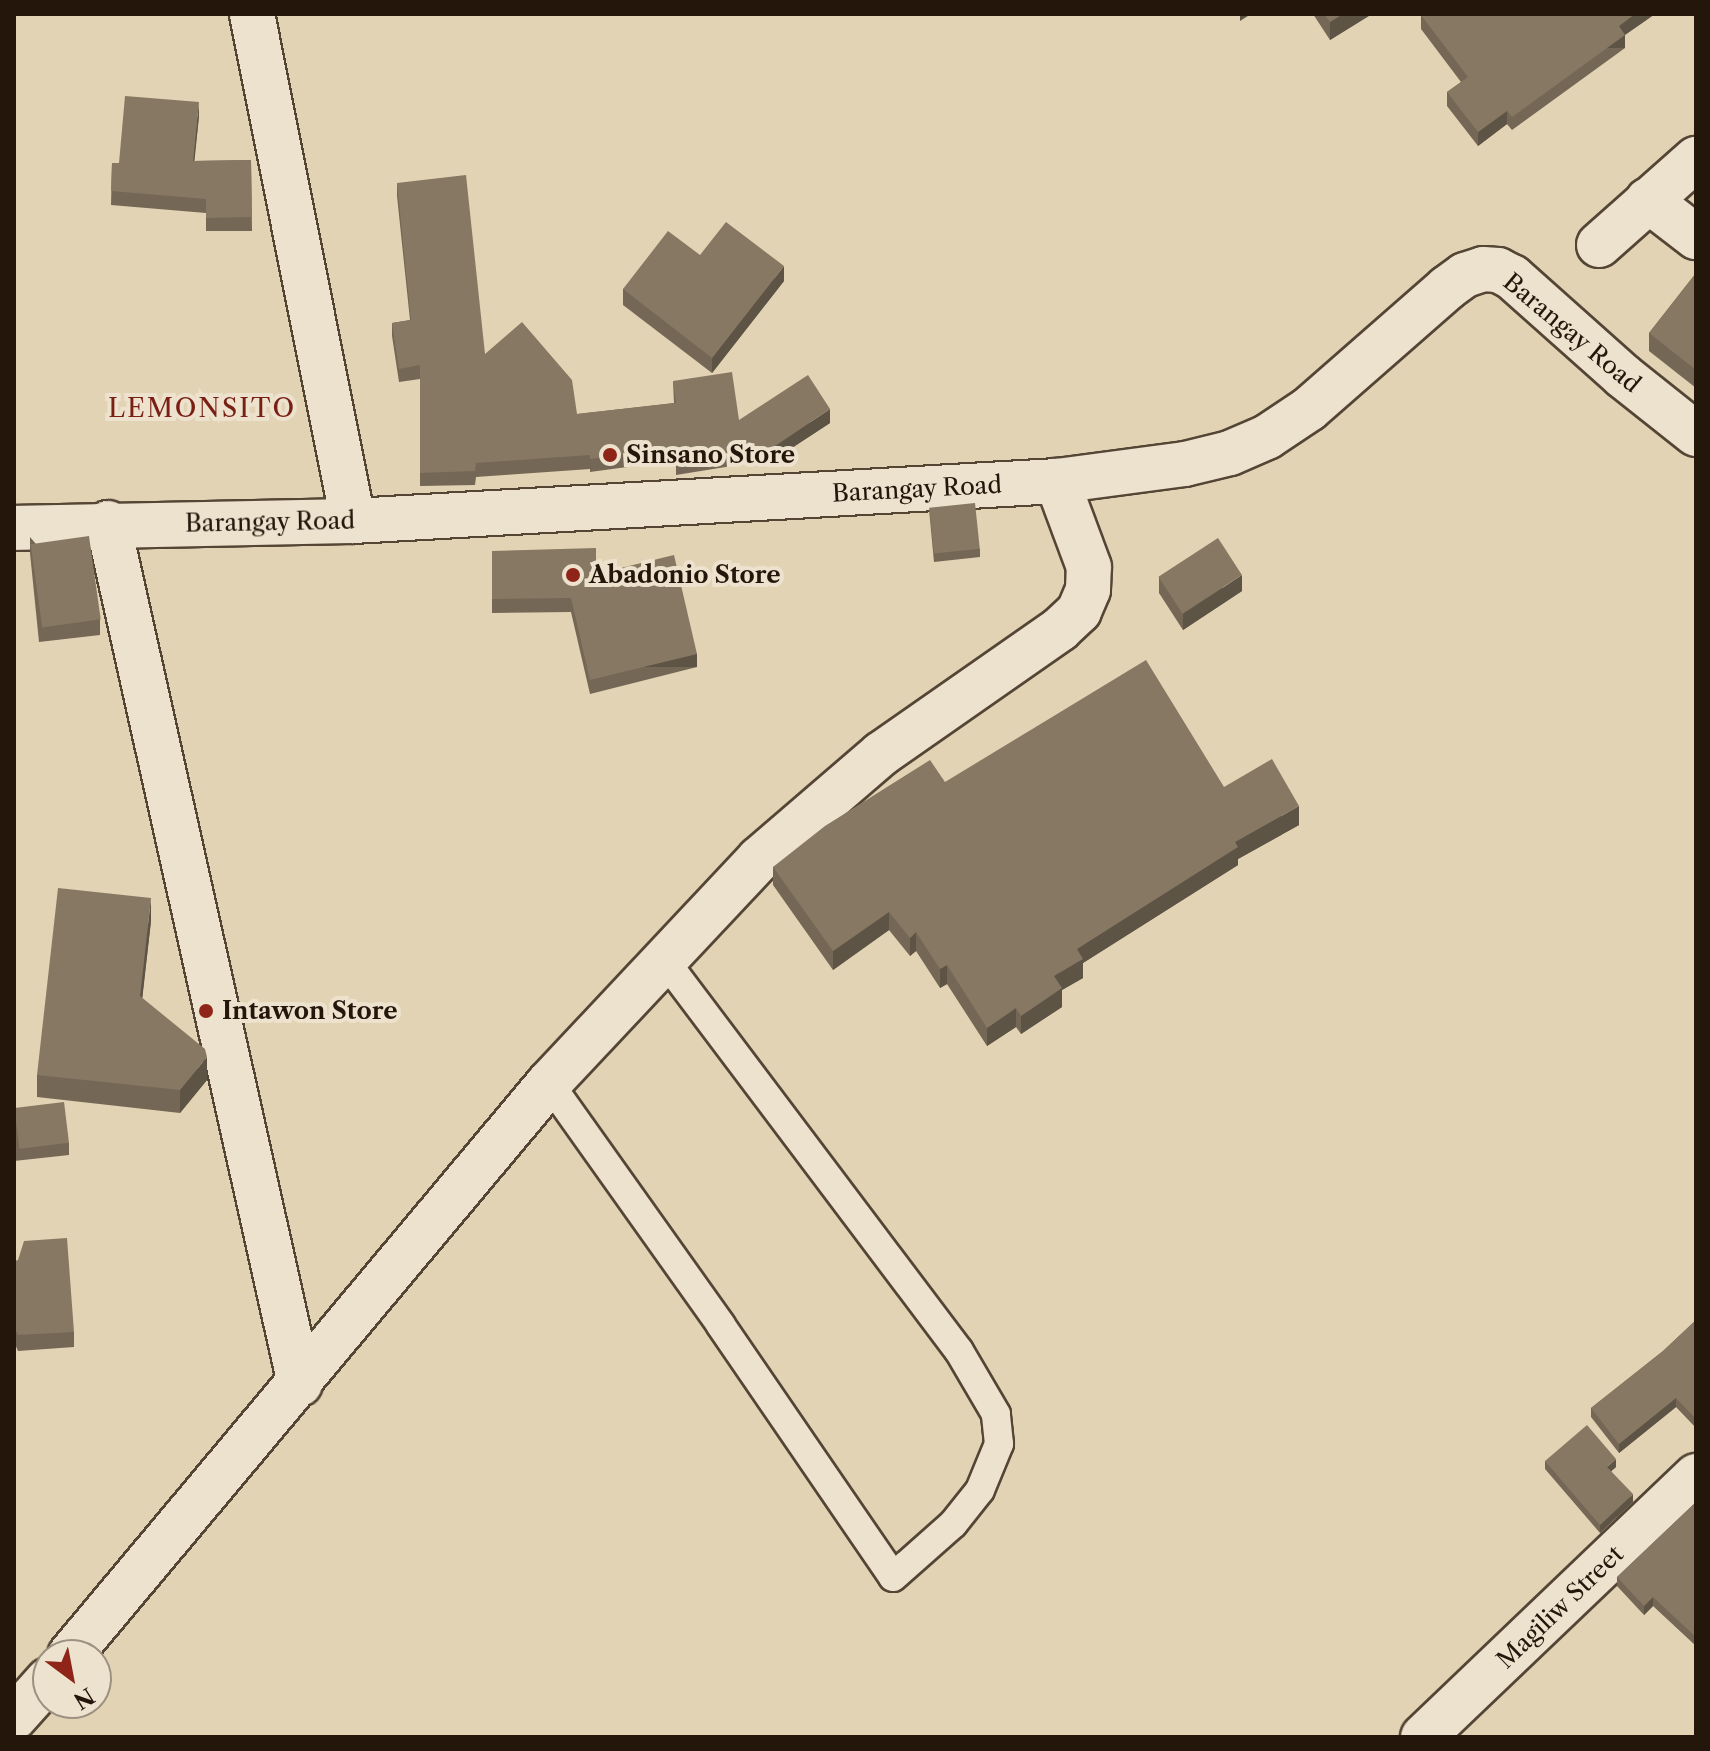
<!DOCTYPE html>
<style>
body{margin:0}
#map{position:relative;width:1710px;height:1751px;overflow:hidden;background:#e1d3b4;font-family:"Libre Caslon Text",serif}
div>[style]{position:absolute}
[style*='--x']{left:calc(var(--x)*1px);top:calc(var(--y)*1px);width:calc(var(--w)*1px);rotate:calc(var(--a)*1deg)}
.roads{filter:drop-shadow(2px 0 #544535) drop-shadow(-2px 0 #544535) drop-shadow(0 2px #544535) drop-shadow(0 -2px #544535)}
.service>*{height:28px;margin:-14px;padding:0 14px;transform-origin:14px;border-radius:14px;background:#ece2ce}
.minor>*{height:44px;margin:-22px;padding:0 22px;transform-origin:22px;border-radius:22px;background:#ece2ce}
.tertiary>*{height:44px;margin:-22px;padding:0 22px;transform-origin:22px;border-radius:22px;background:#ece2ce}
.wall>*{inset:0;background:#746755}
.shaded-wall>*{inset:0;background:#5e5445;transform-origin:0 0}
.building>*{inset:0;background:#877863;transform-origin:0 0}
.dots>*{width:22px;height:22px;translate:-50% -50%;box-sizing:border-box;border:4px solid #ece2ce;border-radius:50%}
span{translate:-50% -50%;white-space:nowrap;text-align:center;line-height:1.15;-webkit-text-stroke:8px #ece2ce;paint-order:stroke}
.street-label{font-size:24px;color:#25160b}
.poi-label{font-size:24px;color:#25160b;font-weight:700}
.left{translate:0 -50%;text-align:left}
.neighbourhood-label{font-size:26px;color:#7a1f14;letter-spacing:2px}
.frame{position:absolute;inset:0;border:16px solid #25160b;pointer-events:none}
.north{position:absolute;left:32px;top:1639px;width:80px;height:80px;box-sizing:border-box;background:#ece2ce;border:2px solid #9c9080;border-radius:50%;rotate:148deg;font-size:22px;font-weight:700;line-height:32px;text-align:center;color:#25160b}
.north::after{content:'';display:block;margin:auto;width:28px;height:36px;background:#8f2418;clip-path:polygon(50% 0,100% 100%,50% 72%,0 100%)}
</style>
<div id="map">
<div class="roads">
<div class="service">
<i style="--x:549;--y:1083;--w:296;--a:54.6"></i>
<i style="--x:720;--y:1324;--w:306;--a:55.6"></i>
<i style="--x:893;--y:1577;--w:80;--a:-41.5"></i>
<i style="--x:953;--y:1524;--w:43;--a:-51.5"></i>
<i style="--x:980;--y:1490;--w:50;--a:-67.6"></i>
<i style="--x:999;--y:1444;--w:30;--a:-96"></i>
<i style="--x:996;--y:1414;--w:73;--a:-120.4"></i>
<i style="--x:959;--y:1351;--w:490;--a:-127"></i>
</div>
<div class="minor">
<i style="--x:252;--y:14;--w:517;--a:78.73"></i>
<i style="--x:1648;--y:200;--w:61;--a:37.6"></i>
<i style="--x:1599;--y:245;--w:130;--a:-41.6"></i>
<i style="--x:108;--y:523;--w:882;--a:77.43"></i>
<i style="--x:70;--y:1655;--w:746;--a:-50.06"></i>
<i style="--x:549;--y:1083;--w:307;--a:-46.8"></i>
<i style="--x:759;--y:859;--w:161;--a:-40.7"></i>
<i style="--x:881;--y:754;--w:218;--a:-34.9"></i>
<i style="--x:1060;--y:629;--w:26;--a:-43"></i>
<i style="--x:1079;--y:611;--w:23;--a:-67"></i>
<i style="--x:1088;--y:590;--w:23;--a:-88"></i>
<i style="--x:1089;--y:567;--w:92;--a:-110.4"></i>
<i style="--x:14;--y:1718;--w:51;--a:-48.2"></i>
<i style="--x:1423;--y:1737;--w:378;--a:-43.7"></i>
</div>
<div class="tertiary">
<i style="--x:14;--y:528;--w:339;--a:-1.2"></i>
<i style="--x:353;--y:521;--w:705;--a:-3.25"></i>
<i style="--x:1057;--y:481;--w:129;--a:-7.6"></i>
<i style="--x:1185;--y:464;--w:46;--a:-13.7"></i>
<i style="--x:1230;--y:453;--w:40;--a:-23.4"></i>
<i style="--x:1267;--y:437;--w:50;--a:-33.7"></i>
<i style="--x:1309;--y:409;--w:184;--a:-41.2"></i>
<i style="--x:1447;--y:288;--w:22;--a:-36"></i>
<i style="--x:1465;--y:275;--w:19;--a:-18"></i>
<i style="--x:1483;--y:269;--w:15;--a:4"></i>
<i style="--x:1498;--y:270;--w:16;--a:27"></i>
<i style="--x:1512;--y:277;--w:149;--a:41.7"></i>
<i style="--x:1623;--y:376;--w:93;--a:38.5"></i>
</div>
</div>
<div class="wall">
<i style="clip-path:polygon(1313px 14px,1372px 14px,1330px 40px)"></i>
<i style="clip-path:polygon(1423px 14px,1655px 14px,1625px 35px,1625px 48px,1512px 130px,1507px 124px,1478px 146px,1447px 106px,1447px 92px,1461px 82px,1421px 29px,1421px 15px)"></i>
<i style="clip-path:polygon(199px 116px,194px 161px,251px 160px,252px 231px,206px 231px,206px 213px,111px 205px,112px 163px,119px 163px)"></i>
<i style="clip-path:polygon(397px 183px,485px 354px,577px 414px,674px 403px,673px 381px,739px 420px,830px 423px,775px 459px,676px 475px,676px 462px,679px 460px,590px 472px,590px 469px,476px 477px,475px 485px,420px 486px,420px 379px,399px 382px,392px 336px,392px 323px,410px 320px,397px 196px)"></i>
<i style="clip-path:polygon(700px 255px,784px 281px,712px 373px,623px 305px,623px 289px)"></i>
<i style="clip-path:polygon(1696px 273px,1696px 388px,1649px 351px,1649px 333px)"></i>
<i style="clip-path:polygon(929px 509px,980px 549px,980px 557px,934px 562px)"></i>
<i style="clip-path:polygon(30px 537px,100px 619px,100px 635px,39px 642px,30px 553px)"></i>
<i style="clip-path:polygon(492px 551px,596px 574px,697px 667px,590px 694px,571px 612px,492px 613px)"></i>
<i style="clip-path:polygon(1159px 577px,1242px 591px,1183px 630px,1159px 593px)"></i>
<i style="clip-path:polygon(945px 782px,1224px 787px,1299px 825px,1238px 859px,1238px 865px,1083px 963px,1083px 978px,1062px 990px,1062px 1007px,1021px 1034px,1016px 1027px,987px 1046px,947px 984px,940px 988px,916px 951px,910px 956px,889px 930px,833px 970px,773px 885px,773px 867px)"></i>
<i style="clip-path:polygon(151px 921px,142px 998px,207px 1080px,180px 1113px,37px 1097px,37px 1075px)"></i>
<i style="clip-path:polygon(14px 1108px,69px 1143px,69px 1155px,14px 1161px)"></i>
<i style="clip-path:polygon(14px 1261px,74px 1332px,74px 1347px,18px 1351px,14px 1342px)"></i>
<i style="clip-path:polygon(1696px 1320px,1696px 1428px,1676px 1407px,1619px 1453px,1591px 1417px,1591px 1408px,1663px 1351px)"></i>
<i style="clip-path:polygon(1545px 1461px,1616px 1467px,1611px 1471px,1633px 1502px,1600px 1533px,1545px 1469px)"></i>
<i style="clip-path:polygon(1696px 1502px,1696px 1646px,1653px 1606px,1644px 1615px,1617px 1586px,1617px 1577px)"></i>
</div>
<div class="shaded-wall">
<i style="clip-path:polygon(1240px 14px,1251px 14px,1240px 21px)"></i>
<i style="clip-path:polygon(1343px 14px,1372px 14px,1330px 40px,1330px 22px)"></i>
<i style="clip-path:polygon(1635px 14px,1655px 14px,1619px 39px,1619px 26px)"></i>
<i style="left:1625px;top:35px;width:13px;height:140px;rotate:90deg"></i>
<i style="clip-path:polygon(199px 102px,199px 116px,193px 175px,193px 161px)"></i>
<i style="clip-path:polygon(1507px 111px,1507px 124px,1478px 146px,1478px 132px)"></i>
<i style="clip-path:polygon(784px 266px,784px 281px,712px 373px,712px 358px)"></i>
<i style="clip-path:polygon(830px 409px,830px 423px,775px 459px,775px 446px)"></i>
<i style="clip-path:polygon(1242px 575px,1242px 591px,1183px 630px,1183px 614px)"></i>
<i style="left:697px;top:654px;width:13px;height:110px;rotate:90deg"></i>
<i style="clip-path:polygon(1299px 806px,1299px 825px,1238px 859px,1238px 865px,1083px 963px,1083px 978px,1062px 990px,1062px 1007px,1021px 1034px,1021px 1016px,1077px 949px,1235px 842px)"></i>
<i style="clip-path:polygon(151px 898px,151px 921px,140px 1019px,140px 996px)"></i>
<i style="clip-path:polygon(889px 912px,889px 930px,833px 970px,833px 951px)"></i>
<i style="clip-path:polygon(916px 932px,916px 951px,910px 956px,910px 938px)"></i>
<i style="clip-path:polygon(947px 965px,947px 984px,940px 988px,940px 969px)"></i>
<i style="clip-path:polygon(1016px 1008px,1016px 1027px,987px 1046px,987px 1028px)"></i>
<i style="clip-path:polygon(207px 1057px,207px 1080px,180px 1113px,180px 1090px)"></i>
<i style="clip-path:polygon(1676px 1398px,1676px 1407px,1619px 1453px,1619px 1444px)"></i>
<i style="clip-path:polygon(1616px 1459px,1616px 1467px,1607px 1475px,1607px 1467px)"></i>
<i style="clip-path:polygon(1633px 1494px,1633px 1502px,1600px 1533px,1600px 1525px)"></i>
<i style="clip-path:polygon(1653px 1597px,1653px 1606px,1644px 1615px,1644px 1606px)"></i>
</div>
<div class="building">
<i style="clip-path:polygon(1324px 14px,1343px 14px,1330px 22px)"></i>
<i style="clip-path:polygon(1423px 14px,1635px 14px,1619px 26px,1625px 35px,1512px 117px,1507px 111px,1478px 132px,1447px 92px,1468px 77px,1421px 15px)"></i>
<i style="clip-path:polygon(125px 96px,199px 102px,193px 161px,251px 160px,252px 217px,206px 218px,206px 199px,111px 191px,112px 163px,119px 163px)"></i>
<i style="clip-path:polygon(466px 175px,485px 354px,522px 322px,572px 380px,577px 414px,676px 403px,673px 381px,732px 372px,739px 420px,808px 375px,830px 409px,775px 446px,676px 462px,685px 456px,683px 446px,590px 459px,590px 455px,476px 463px,475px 471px,420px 473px,420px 365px,399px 369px,392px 323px,411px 320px,397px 183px)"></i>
<i style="clip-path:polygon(726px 222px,784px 266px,712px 358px,623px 289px,668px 231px,700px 255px)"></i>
<i style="clip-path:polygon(1696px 273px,1696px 370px,1649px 333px)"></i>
<i style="left:975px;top:503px;width:46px;height:46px;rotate:84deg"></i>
<i style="left:89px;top:536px;width:84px;height:59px;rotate:82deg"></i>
<i style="left:1218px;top:538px;width:44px;height:71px;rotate:57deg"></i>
<i style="clip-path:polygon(596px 548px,596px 574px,674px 555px,697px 654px,590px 680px,571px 598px,492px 599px,492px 551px)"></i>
<i style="clip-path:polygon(1146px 660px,1224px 787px,1272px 759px,1299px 806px,1235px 842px,1238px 847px,1077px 949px,1083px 959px,1054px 976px,1062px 988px,1021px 1016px,1016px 1008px,987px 1028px,947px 965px,940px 969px,916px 932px,910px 938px,889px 912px,833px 951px,773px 867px,825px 826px,930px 760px,945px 782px)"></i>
<i style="clip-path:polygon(58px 888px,151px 898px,140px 996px,205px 1049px,207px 1057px,180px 1090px,37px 1075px)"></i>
<i style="left:64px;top:1102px;width:41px;height:50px;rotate:83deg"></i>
<i style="clip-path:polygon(67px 1238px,74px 1332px,18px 1335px,14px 1327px,14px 1261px,18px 1260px,24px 1241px)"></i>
<i style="clip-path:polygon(1696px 1320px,1696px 1419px,1676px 1398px,1619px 1444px,1591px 1408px,1663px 1351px)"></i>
<i style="clip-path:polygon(1587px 1425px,1616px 1459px,1607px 1467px,1633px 1494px,1600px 1525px,1545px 1461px)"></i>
<i style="clip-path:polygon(1696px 1502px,1696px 1637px,1653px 1597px,1644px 1606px,1617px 1577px)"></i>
</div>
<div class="dots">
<i style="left:610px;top:455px;background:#8f2418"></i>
<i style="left:573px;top:575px;background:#8f2418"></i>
<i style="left:206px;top:1011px;background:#8f2418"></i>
</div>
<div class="street-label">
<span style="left:1572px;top:333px;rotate:40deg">Barangay Road</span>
<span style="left:917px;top:489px;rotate:-3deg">Barangay Road</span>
<span style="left:270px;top:522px;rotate:-1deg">Barangay Road</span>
<span style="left:1560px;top:1607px;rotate:-44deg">Magiliw Street</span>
</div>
<div class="poi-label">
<span class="left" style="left:626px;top:455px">Sinsano Store</span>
<span class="left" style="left:589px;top:575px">Abadonio Store</span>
<span class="left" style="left:222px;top:1011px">Intawon Store</span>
</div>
<div class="neighbourhood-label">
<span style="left:202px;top:409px">LEMONSITO</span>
</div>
<div class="frame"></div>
<div class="north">N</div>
</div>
